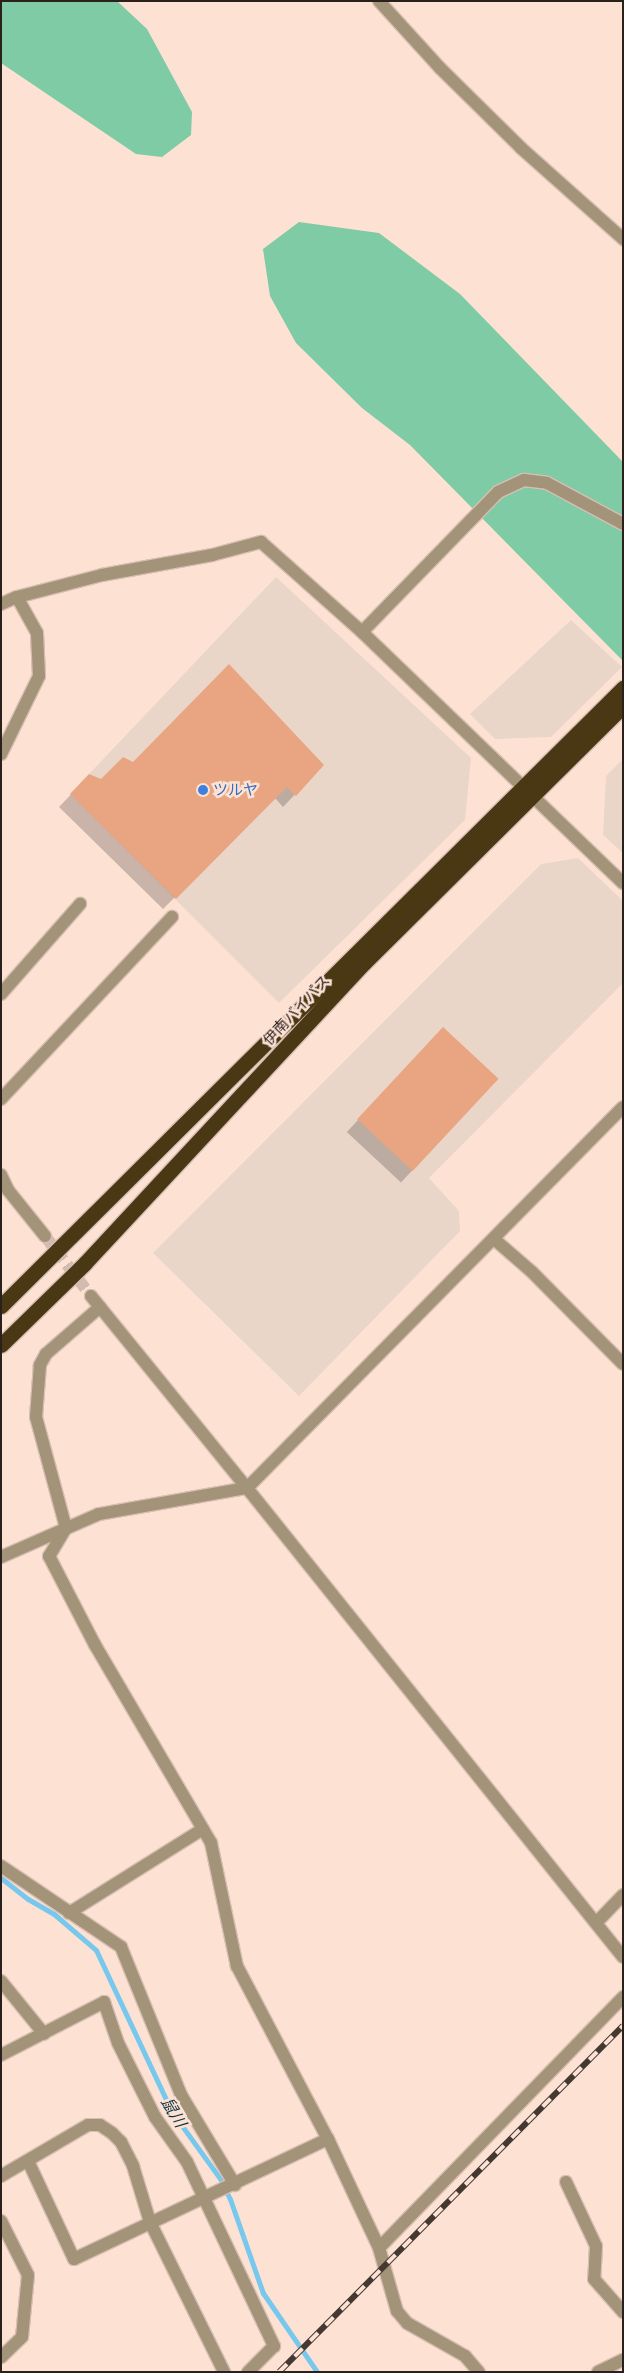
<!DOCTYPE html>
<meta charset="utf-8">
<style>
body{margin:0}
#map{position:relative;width:624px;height:2373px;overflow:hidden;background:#fde2d4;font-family:"Exo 2","Noto Sans JP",sans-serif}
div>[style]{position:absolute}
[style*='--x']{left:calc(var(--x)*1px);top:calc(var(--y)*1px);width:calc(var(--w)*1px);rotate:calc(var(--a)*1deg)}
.commercial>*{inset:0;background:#ead6c8}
.forest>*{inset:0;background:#7ecba5}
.shadow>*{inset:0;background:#0003;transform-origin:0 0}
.stream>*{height:5px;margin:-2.5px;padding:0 2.5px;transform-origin:2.5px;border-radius:2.5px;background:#78c8ed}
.building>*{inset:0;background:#e9a581;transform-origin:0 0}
.minor-tunnel>*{height:12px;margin-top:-6px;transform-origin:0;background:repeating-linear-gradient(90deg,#d3bbaf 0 12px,transparent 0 18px)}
.roads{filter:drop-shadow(1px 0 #d7bfb3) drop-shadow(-1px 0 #d7bfb3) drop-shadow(0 1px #d7bfb3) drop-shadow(0 -1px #d7bfb3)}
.minor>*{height:12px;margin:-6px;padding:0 6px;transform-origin:6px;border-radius:6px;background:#a39378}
.highway>*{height:15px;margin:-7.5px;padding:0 7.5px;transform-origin:7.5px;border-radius:7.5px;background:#4a3714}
.rail>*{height:5.5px;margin-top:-2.75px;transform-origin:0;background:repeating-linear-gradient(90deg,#fde2d4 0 11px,#433832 0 22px);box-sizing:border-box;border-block:1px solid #433832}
.dots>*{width:14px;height:14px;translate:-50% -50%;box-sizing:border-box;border:2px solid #fde2d4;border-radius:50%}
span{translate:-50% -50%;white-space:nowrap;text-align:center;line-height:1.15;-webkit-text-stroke:5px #fde2d4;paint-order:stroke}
.shop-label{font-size:15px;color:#366cbe}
.left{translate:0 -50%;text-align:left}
.street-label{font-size:15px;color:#2a211c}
.water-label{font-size:16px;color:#0d3242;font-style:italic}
.frame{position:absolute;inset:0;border:2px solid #2a211c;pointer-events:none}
</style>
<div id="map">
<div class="commercial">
<i style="clip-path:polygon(276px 577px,471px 758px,465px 820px,279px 1003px,70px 794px)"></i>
<i style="clip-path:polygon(571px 620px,622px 667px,551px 737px,495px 739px,470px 714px)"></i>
<i style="clip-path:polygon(623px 759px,623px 853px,603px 835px,606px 776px)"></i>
<i style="clip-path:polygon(578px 858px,623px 901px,623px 983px,429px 1178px,459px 1211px,460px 1231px,299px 1396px,153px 1253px,541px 864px)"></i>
</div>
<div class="forest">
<i style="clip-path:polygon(1px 1px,117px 1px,147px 29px,192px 112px,191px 135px,162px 157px,136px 154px,1px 63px)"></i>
<i style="clip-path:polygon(299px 222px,379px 233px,460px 294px,623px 462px,623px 661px,410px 445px,362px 408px,296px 343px,270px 296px,263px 249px)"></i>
</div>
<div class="shadow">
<i style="clip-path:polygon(133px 763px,323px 765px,283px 807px,275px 798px,163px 909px,59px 807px,78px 787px,101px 781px)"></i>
<i style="left:443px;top:1029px;width:74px;height:141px;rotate:43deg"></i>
</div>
<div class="stream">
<i style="--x:1;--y:1878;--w:34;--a:38"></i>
<i style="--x:28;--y:1899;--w:30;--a:30"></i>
<i style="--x:54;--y:1914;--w:55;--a:40.6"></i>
<i style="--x:96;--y:1950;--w:179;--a:64.9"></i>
<i style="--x:172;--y:2112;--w:84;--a:54.2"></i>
<i style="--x:221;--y:2180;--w:21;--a:65"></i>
<i style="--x:230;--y:2199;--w:100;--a:70.7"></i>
<i style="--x:263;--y:2293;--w:96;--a:55.6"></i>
</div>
<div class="building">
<i style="clip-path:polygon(229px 664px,324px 765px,296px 796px,287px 787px,176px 899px,70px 794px,89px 774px,101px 779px,123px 757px,133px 762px)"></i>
<i style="left:443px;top:1027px;width:76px;height:126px;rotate:43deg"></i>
</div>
<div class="minor-tunnel">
<i style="--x:45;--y:1236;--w:76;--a:52.5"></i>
</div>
<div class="roads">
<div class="minor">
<i style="--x:379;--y:1;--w:91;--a:47.7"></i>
<i style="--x:440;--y:68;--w:114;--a:44.6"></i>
<i style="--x:521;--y:148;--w:137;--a:41.7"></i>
<i style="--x:1;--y:604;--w:17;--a:-24"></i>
<i style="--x:17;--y:597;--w:88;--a:-14.5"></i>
<i style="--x:102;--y:575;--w:112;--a:-10.3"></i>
<i style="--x:212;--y:555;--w:51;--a:-14.9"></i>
<i style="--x:261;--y:542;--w:135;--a:41.7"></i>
<i style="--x:362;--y:632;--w:362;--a:43.9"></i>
<i style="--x:362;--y:632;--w:195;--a:-45.8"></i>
<i style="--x:498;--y:492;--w:29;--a:-25"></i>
<i style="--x:524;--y:480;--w:23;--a:7"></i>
<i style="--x:547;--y:483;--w:86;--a:28.3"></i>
<i style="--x:1;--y:754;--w:87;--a:-64"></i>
<i style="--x:39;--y:676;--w:43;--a:-92.7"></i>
<i style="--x:37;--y:633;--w:41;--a:-119.1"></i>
<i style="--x:1;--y:994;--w:120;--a:-48.7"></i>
<i style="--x:1;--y:1099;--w:250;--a:-46.8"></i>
<i style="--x:1;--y:1175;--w:17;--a:65"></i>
<i style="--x:8;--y:1190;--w:59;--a:51.2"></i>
<i style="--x:494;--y:1239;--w:50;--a:41"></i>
<i style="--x:532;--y:1272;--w:129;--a:45.3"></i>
<i style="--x:91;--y:1296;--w:247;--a:50.9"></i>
<i style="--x:247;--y:1488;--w:535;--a:-45.38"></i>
<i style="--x:100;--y:1307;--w:72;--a:139"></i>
<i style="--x:46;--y:1354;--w:13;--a:119"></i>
<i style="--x:40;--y:1365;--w:52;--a:94.4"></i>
<i style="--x:36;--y:1417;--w:115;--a:74.9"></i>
<i style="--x:66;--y:1528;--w:33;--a:121"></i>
<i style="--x:49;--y:1556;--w:100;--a:62.7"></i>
<i style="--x:95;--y:1645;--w:229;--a:59.6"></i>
<i style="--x:211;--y:1843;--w:126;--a:78.1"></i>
<i style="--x:237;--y:1966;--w:195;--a:62.3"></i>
<i style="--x:328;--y:2139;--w:120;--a:64.9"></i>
<i style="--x:379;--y:2248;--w:66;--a:74.1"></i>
<i style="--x:397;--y:2311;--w:16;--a:50"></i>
<i style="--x:407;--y:2323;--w:67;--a:29.6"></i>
<i style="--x:465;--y:2356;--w:21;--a:49"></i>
<i style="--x:1;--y:1557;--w:107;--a:-23.7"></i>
<i style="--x:99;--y:1514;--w:150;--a:-10"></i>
<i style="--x:247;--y:1488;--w:601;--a:51.28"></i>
<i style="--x:1;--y:1866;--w:145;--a:34"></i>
<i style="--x:121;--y:1947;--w:160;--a:67.9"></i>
<i style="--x:181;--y:2095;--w:105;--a:59"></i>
<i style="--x:69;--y:1913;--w:158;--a:-32.1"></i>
<i style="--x:596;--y:1923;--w:39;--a:-46"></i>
<i style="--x:1;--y:1981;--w:68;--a:50.9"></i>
<i style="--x:1;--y:2055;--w:116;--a:-27.2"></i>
<i style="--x:104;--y:2002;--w:43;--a:71.1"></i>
<i style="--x:118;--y:2043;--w:83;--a:63.4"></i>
<i style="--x:155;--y:2117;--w:55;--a:54.6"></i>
<i style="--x:187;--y:2162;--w:204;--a:64.7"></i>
<i style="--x:274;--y:2346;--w:37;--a:135"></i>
<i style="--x:28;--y:2161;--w:108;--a:64.9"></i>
<i style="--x:74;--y:2259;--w:281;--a:-25.3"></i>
<i style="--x:1;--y:2176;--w:101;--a:-30.4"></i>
<i style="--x:88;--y:2125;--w:12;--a:0"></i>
<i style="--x:100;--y:2125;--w:14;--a:34"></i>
<i style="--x:112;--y:2133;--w:13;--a:45"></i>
<i style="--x:121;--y:2142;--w:27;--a:63"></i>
<i style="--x:133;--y:2166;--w:59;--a:73.1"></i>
<i style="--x:150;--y:2222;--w:167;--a:63.7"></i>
<i style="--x:566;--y:2182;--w:71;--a:64.9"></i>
<i style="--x:596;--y:2246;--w:33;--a:93"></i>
<i style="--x:594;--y:2279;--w:44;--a:48.7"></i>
<i style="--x:1;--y:2221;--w:60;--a:63.4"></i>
<i style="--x:28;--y:2275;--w:62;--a:95.5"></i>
<i style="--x:22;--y:2337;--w:29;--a:136"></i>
<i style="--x:379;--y:2248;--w:350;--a:-45.8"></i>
<i style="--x:598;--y:2372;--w:28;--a:-26"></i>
</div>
<div class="highway">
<i style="--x:1;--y:1306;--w:877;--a:-44.82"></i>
<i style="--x:1;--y:1345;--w:117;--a:-44.3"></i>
<i style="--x:85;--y:1263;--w:410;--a:-47.1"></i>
<i style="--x:364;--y:963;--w:365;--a:-44.8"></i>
</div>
</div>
<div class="rail">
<i style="--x:279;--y:2372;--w:488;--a:-45.2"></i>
</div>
<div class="dots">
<i style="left:203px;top:790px;background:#3f7fe0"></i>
</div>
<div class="shop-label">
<span class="left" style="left:213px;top:790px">ツルヤ</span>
</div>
<div class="street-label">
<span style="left:296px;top:1010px;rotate:-47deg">伊南バイパス</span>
</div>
<div class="water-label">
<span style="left:174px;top:2112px;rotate:59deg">鼠川</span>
</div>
<div class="frame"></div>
</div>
